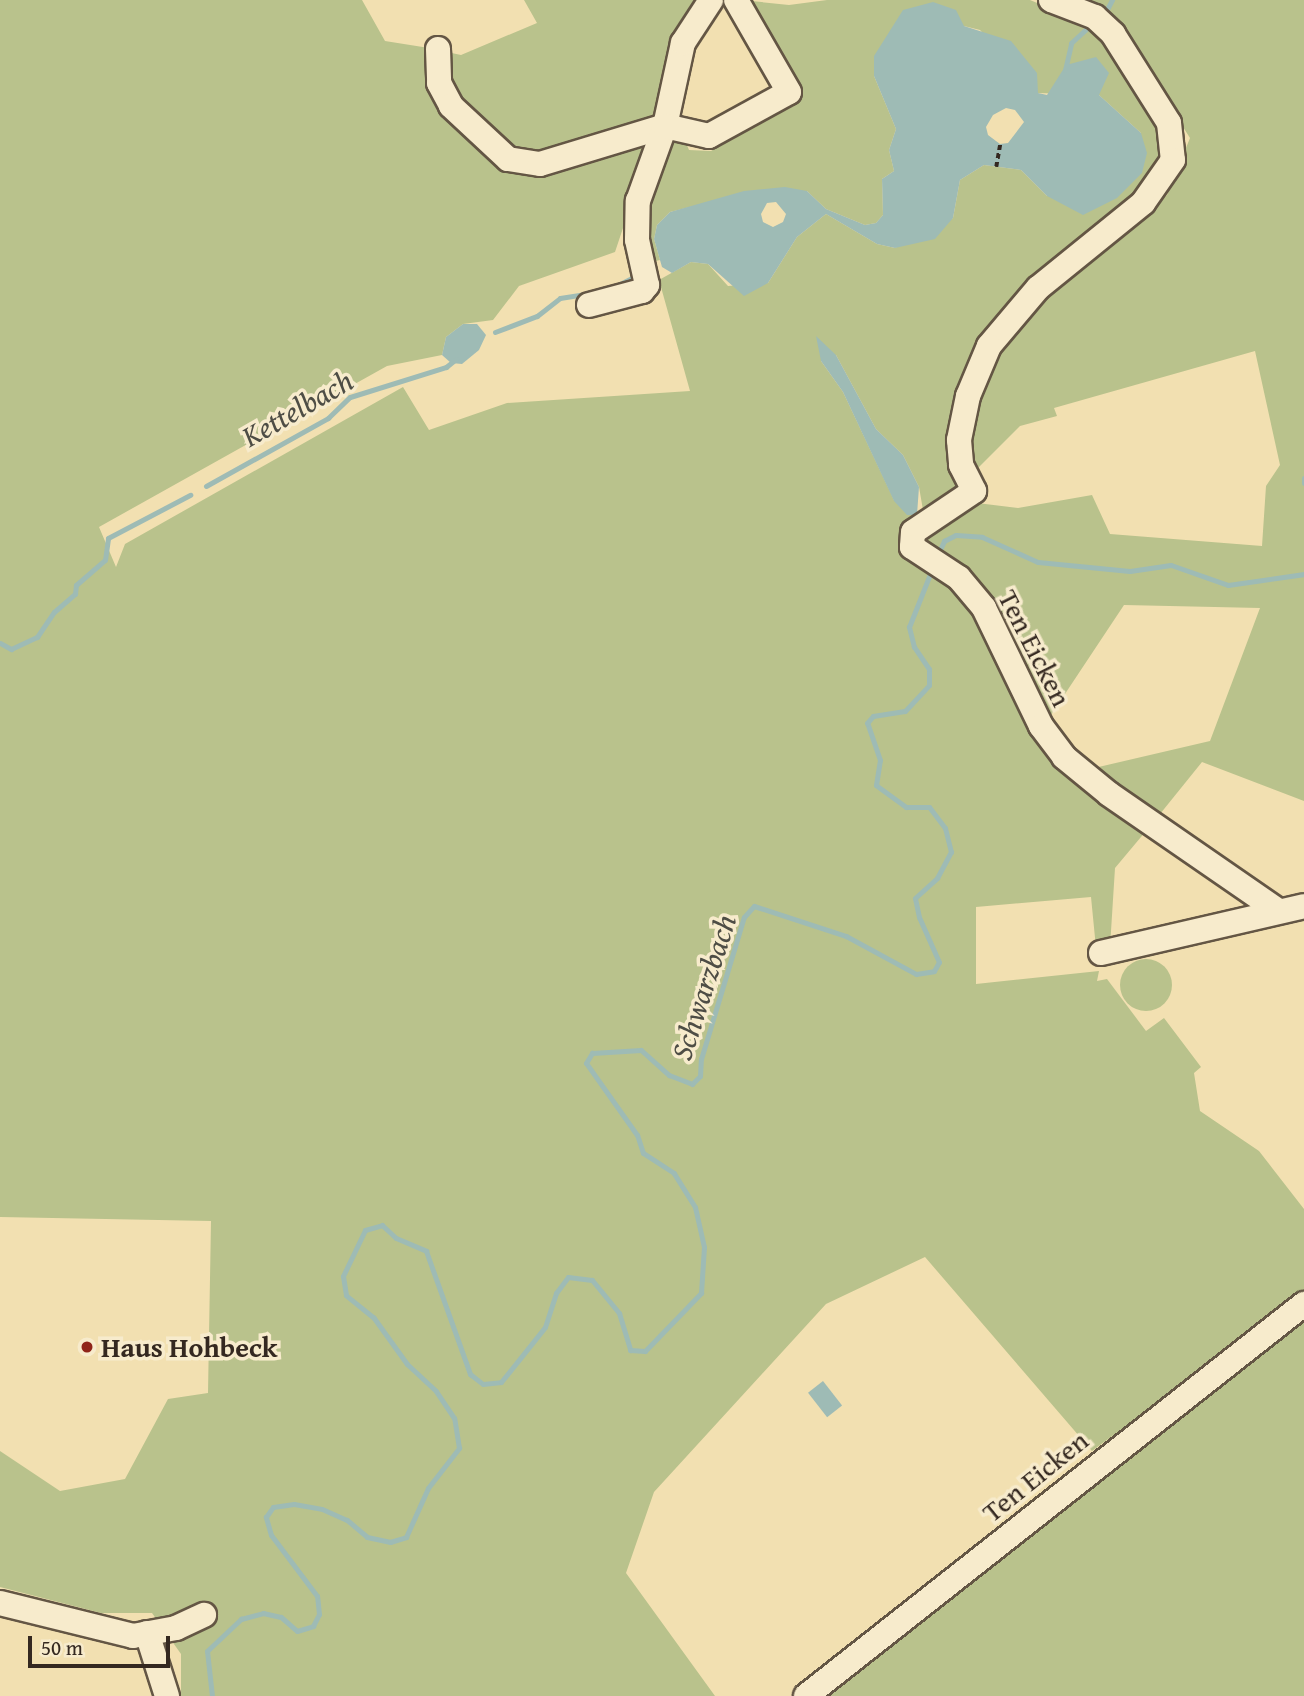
<!DOCTYPE html>
<style>
body{margin:0}
#map{position:relative;width:1304px;height:1696px;overflow:hidden;background:#f2e0b1;font-family:"Gentium Book Plus",serif}
div>[style]{position:absolute}
[style*='--x']{left:calc(var(--x)*1px);top:calc(var(--y)*1px);width:calc(var(--w)*1px);rotate:calc(var(--a)*1deg)}
.green>*{inset:0;background:#b9c28c}
.round{border-radius:50%}
.water>*{inset:0;background:#9ebbb5;transform-origin:0 0}
.stream>*{height:5px;margin:-2.5px;padding:0 2.5px;transform-origin:2.5px;border-radius:2.5px;background:#9ebbb5}
.path>*{height:3.5px;margin-top:-1.75px;transform-origin:0;background:repeating-linear-gradient(90deg,#342820 0 5px,transparent 0 8.5px)}
.roads{filter:drop-shadow(2px 0 #645644) drop-shadow(-2px 0 #645644) drop-shadow(0 2px #645644) drop-shadow(0 -2px #645644)}
.minor>*{height:24px;margin:-12px;padding:0 12px;transform-origin:12px;border-radius:12px;background:#f7ebcc}
.dots>*{width:19px;height:19px;translate:-50% -50%;box-sizing:border-box;border:4px solid #f7ebcc;border-radius:50%}
span{translate:-50% -50%;white-space:nowrap;text-align:center;line-height:1.15;-webkit-text-stroke:7px #f7ebcc;paint-order:stroke}
.street-label{font-size:28px;color:#342820}
.poi-label{font-size:28px;color:#342820;font-weight:700}
.left{translate:0 -50%;text-align:left}
.water-label{font-size:30px;color:#4e4d45;font-style:italic}
.scale{position:absolute;left:28px;top:1636px;width:142px;height:32px;box-sizing:border-box;border:4px solid #342820;border-top:0;padding-left:9px;font-size:21px;line-height:24px;white-space:nowrap;color:#342820;-webkit-text-stroke:5px #f7ebcc;paint-order:stroke}
</style>
<div id="map">
<div class="green">
<i style="clip-path:polygon(0 0,362px 0,385px 41px,429px 48px,432px 78px,519px 167px,654px 135px,615px 252px,519px 286px,493px 320px,463px 324px,446px 337px,442px 355px,387px 366px,99px 527px,116px 567px,125px 544px,403px 387px,429px 430px,507px 403px,690px 391px,659px 280px,691px 262px,708px 264px,728px 286px,768px 283px,797px 237px,826px 214px,877px 244px,895px 248px,953px 218px,960px 180px,984px 165px,1021px 170px,1047px 196px,1141px 133px,1099px 95px,1038px 93px,980px 30px,964px 26px,874px 76px,896px 129px,889px 150px,894px 171px,882px 179px,883px 215px,876px 223px,865px 225px,826px 209px,807px 191px,694px 206px,670px 212px,657px 225px,654px 239px,660px 260px,648px 263px,641px 241px,666px 134px,682px 133px,689px 150px,711px 151px,797px 100px,742px 0,789px 5px,827px 0,1030px 0,1100px 29px,1148px 95px,1167px 151px,1140px 194px,1015px 293px,992px 327px,951px 467px,957px 491px,923px 510px,919px 487px,903px 455px,876px 429px,836px 355px,821px 361px,843px 392px,894px 500px,917px 515px,977px 503px,1018px 508px,1092px 495px,1110px 534px,1262px 546px,1266px 486px,1280px 465px,1255px 351px,1054px 408px,1057px 416px,1020px 426px,975px 471px,967px 454px,971px 404px,1009px 337px,1082px 263px,1167px 195px,1190px 138px,1120px 28px,1088px 0,1304px 0,1304px 801px,1202px 762px,1156px 819px,1090px 769px,1210px 741px,1260px 608px,1124px 605px,1047px 721px,1006px 612px,1002px 624px,1018px 700px,1146px 831px,1115px 868px,1110px 947px,1096px 948px,1091px 897px,976px 907px,976px 984px,1099px 971px,1097px 981px,1107px 979px,1146px 1031px,1164px 1018px,1201px 1067px,1194px 1073px,1200px 1111px,1259px 1151px,1304px 1209px,1304px 1294px,1092px 1451px,925px 1257px,826px 1304px,654px 1492px,626px 1573px,715px 1696px,181px 1696px,181px 1654px,152px 1613px,101px 1613px,0 1587px,0 1451px,60px 1491px,125px 1479px,168px 1399px,208px 1393px,211px 1221px,0 1217px)"></i>
<i style="clip-path:polygon(524px 0,701px 0,672px 38px,663px 101px,650px 123px,529px 155px,496px 139px,452px 99px,447px 52px,461px 55px,537px 23px)"></i>
<i class="round" style="left:1120px;top:959px;width:52px;height:52px"></i>
<i style="clip-path:polygon(1304px 1315px,1304px 1696px,821px 1696px)"></i>
</div>
<div class="water">
<i style="clip-path:polygon(evenodd,933px 2px,956px 10px,964px 26px,1011px 41px,1037px 73px,1038px 93px,1047px 95px,1066px 65px,1096px 57px,1109px 73px,1099px 95px,1141px 133px,1147px 153px,1142px 173px,1117px 198px,1083px 215px,1047px 196px,1021px 170px,984px 165px,960px 180px,953px 218px,935px 239px,895px 248px,877px 244px,826px 214px,797px 237px,768px 283px,744px 296px,708px 264px,691px 262px,672px 273px,662px 267px,654px 239px,657px 225px,670px 212px,744px 191px,785px 187px,807px 191px,826px 209px,865px 225px,876px 223px,883px 215px,882px 179px,894px 171px,889px 150px,896px 129px,874px 76px,874px 56px,903px 10px,933px 2px,1006px 108px,1015px 110px,1024px 122px,1008px 143px,1000px 144px,988px 135px,986px 127px,993px 115px,1006px 108px,933px 2px,776px 202px,786px 214px,783px 222px,773px 227px,763px 222px,761px 214px,767px 203px,776px 202px)"></i>
<i style="clip-path:polygon(463px 324px,477px 324px,486px 335px,479px 350px,462px 364px,451px 363px,442px 355px,446px 337px)"></i>
<i style="clip-path:polygon(816px 336px,836px 355px,876px 429px,903px 455px,919px 487px,917px 515px,907px 515px,894px 501px,843px 392px,821px 361px)"></i>
<i style="left:823px;top:1381px;width:31px;height:19px;rotate:52deg"></i>
</div>
<div class="stream">
<i style="--x:1105;--y:13;--w:15;--a:-62"></i>
<i style="--x:1065;--y:70;--w:28;--a:-77"></i>
<i style="--x:1071;--y:43;--w:23;--a:-43"></i>
<i style="--x:614;--y:287;--w:25;--a:-27"></i>
<i style="--x:495;--y:332;--w:45;--a:-20.9"></i>
<i style="--x:537;--y:316;--w:29;--a:-38"></i>
<i style="--x:560;--y:298;--w:31;--a:-9"></i>
<i style="--x:1304;--y:478;--w:5;--a:90"></i>
<i style="--x:206;--y:486;--w:140;--a:-29.1"></i>
<i style="--x:328;--y:418;--w:30;--a:-44"></i>
<i style="--x:350;--y:397;--w:101;--a:-17.4"></i>
<i style="--x:446;--y:367;--w:13;--a:-39"></i>
<i style="--x:937;--y:556;--w:17;--a:-65"></i>
<i style="--x:944;--y:541;--w:13;--a:-27"></i>
<i style="--x:956;--y:535;--w:26;--a:4"></i>
<i style="--x:982;--y:537;--w:61;--a:24.1"></i>
<i style="--x:1038;--y:562;--w:92;--a:5.6"></i>
<i style="--x:1130;--y:571;--w:41;--a:-8.3"></i>
<i style="--x:1171;--y:565;--w:60;--a:19.3"></i>
<i style="--x:1228;--y:585;--w:77;--a:-8.2"></i>
<i style="--x:0;--y:643;--w:13;--a:29"></i>
<i style="--x:11;--y:649;--w:29;--a:-25"></i>
<i style="--x:37;--y:637;--w:30;--a:-56"></i>
<i style="--x:54;--y:612;--w:28;--a:-41"></i>
<i style="--x:75;--y:594;--w:9;--a:-84"></i>
<i style="--x:76;--y:585;--w:38;--a:-41"></i>
<i style="--x:105;--y:560;--w:22;--a:-82"></i>
<i style="--x:108;--y:538;--w:93;--a:-27.7"></i>
<i style="--x:212;--y:1696;--w:45;--a:-96.3"></i>
<i style="--x:207;--y:1651;--w:47;--a:-43.3"></i>
<i style="--x:241;--y:1619;--w:23;--a:-15"></i>
<i style="--x:263;--y:1613;--w:18;--a:13"></i>
<i style="--x:281;--y:1617;--w:21;--a:41"></i>
<i style="--x:297;--y:1631;--w:17;--a:-17"></i>
<i style="--x:313;--y:1626;--w:13;--a:-63"></i>
<i style="--x:319;--y:1614;--w:18;--a:-96"></i>
<i style="--x:317;--y:1596;--w:76;--a:-127"></i>
<i style="--x:271;--y:1535;--w:19;--a:-106"></i>
<i style="--x:266;--y:1517;--w:12;--a:-55"></i>
<i style="--x:273;--y:1507;--w:21;--a:-8"></i>
<i style="--x:294;--y:1504;--w:28;--a:10"></i>
<i style="--x:322;--y:1509;--w:27;--a:24"></i>
<i style="--x:347;--y:1520;--w:26;--a:40"></i>
<i style="--x:367;--y:1537;--w:24;--a:12"></i>
<i style="--x:390;--y:1542;--w:17;--a:-17"></i>
<i style="--x:406;--y:1537;--w:54;--a:-65.8"></i>
<i style="--x:428;--y:1488;--w:51;--a:-52.2"></i>
<i style="--x:459;--y:1448;--w:30;--a:-99"></i>
<i style="--x:454;--y:1418;--w:32;--a:-124"></i>
<i style="--x:436;--y:1391;--w:40;--a:-137"></i>
<i style="--x:407;--y:1364;--w:57;--a:-125.7"></i>
<i style="--x:374;--y:1318;--w:36;--a:-141"></i>
<i style="--x:346;--y:1295;--w:19;--a:-99"></i>
<i style="--x:343;--y:1276;--w:51;--a:-64.4"></i>
<i style="--x:365;--y:1230;--w:18;--a:-16"></i>
<i style="--x:382;--y:1225;--w:19;--a:43"></i>
<i style="--x:396;--y:1238;--w:33;--a:23"></i>
<i style="--x:426;--y:1251;--w:131;--a:70.3"></i>
<i style="--x:470;--y:1374;--w:16;--a:38"></i>
<i style="--x:483;--y:1384;--w:18;--a:-6"></i>
<i style="--x:501;--y:1382;--w:70;--a:-51.3"></i>
<i style="--x:545;--y:1327;--w:36;--a:-72"></i>
<i style="--x:556;--y:1293;--w:20;--a:-53"></i>
<i style="--x:568;--y:1277;--w:24;--a:7"></i>
<i style="--x:592;--y:1280;--w:43;--a:50.7"></i>
<i style="--x:619;--y:1313;--w:39;--a:73"></i>
<i style="--x:630;--y:1350;--w:15;--a:4"></i>
<i style="--x:645;--y:1351;--w:81;--a:-46"></i>
<i style="--x:701;--y:1293;--w:46;--a:-86.3"></i>
<i style="--x:704;--y:1247;--w:41;--a:-102.7"></i>
<i style="--x:695;--y:1207;--w:40;--a:-122"></i>
<i style="--x:674;--y:1173;--w:37;--a:-147"></i>
<i style="--x:643;--y:1153;--w:19;--a:-108"></i>
<i style="--x:637;--y:1135;--w:88;--a:-125.3"></i>
<i style="--x:586;--y:1063;--w:12;--a:-59"></i>
<i style="--x:592;--y:1053;--w:49;--a:-3.5"></i>
<i style="--x:641;--y:1050;--w:38;--a:42"></i>
<i style="--x:669;--y:1075;--w:25;--a:21"></i>
<i style="--x:692;--y:1084;--w:11;--a:-45"></i>
<i style="--x:700;--y:1076;--w:17;--a:-87"></i>
<i style="--x:701;--y:1059;--w:148;--a:-73.2"></i>
<i style="--x:744;--y:917;--w:15;--a:-48"></i>
<i style="--x:754;--y:906;--w:97;--a:18.1"></i>
<i style="--x:846;--y:936;--w:80;--a:28.5"></i>
<i style="--x:916;--y:974;--w:18;--a:-9"></i>
<i style="--x:934;--y:971;--w:10;--a:-61"></i>
<i style="--x:939;--y:962;--w:49;--a:-114"></i>
<i style="--x:919;--y:917;--w:19;--a:-102"></i>
<i style="--x:915;--y:898;--w:30;--a:-42"></i>
<i style="--x:937;--y:878;--w:30;--a:-62"></i>
<i style="--x:951;--y:852;--w:25;--a:-104"></i>
<i style="--x:945;--y:828;--w:26;--a:-127"></i>
<i style="--x:929;--y:807;--w:23;--a:180"></i>
<i style="--x:906;--y:807;--w:37;--a:-144"></i>
<i style="--x:876;--y:785;--w:25;--a:-81"></i>
<i style="--x:880;--y:760;--w:39;--a:-109"></i>
<i style="--x:867;--y:723;--w:9;--a:-49"></i>
<i style="--x:873;--y:716;--w:32;--a:-9"></i>
<i style="--x:905;--y:711;--w:35;--a:-47"></i>
<i style="--x:929;--y:685;--w:16;--a:-90"></i>
<i style="--x:929;--y:669;--w:27;--a:-124"></i>
<i style="--x:914;--y:647;--w:21;--a:-104"></i>
<i style="--x:909;--y:627;--w:62;--a:-68.4"></i>
</div>
<div class="path">
<i style="--x:996;--y:167;--w:23;--a:-80"></i>
</div>
<div class="roads">
<div class="minor">
<i style="--x:1051;--y:0;--w:47;--a:21.1"></i>
<i style="--x:1095;--y:17;--w:25;--a:43"></i>
<i style="--x:1113;--y:34;--w:105;--a:57.8"></i>
<i style="--x:1169;--y:123;--w:37;--a:84"></i>
<i style="--x:1173;--y:160;--w:52;--a:124.9"></i>
<i style="--x:1143;--y:203;--w:135;--a:141"></i>
<i style="--x:1038;--y:288;--w:76;--a:130.2"></i>
<i style="--x:989;--y:346;--w:54;--a:112.8"></i>
<i style="--x:968;--y:396;--w:45;--a:101.6"></i>
<i style="--x:959;--y:440;--w:25;--a:85"></i>
<i style="--x:961;--y:465;--w:29;--a:63"></i>
<i style="--x:974;--y:491;--w:73;--a:146.1"></i>
<i style="--x:913;--y:532;--w:15;--a:94"></i>
<i style="--x:912;--y:547;--w:56;--a:33.4"></i>
<i style="--x:959;--y:578;--w:39;--a:50"></i>
<i style="--x:984;--y:608;--w:131;--a:64.2"></i>
<i style="--x:1041;--y:726;--w:39;--a:53"></i>
<i style="--x:1064;--y:757;--w:58;--a:39.4"></i>
<i style="--x:1109;--y:794;--w:204;--a:34.6"></i>
<i style="--x:438;--y:49;--w:34;--a:88"></i>
<i style="--x:439;--y:83;--w:26;--a:62"></i>
<i style="--x:451;--y:106;--w:78;--a:42.9"></i>
<i style="--x:508;--y:159;--w:32;--a:9"></i>
<i style="--x:540;--y:164;--w:131;--a:-16.9"></i>
<i style="--x:665;--y:126;--w:85;--a:-77.8"></i>
<i style="--x:683;--y:43;--w:51;--a:-56.9"></i>
<i style="--x:589;--y:305;--w:55;--a:-14.8"></i>
<i style="--x:642;--y:291;--w:8;--a:-50"></i>
<i style="--x:647;--y:285;--w:46;--a:-102.5"></i>
<i style="--x:637;--y:240;--w:39;--a:-89"></i>
<i style="--x:638;--y:201;--w:80;--a:-70.2"></i>
<i style="--x:665;--y:126;--w:45;--a:12.8"></i>
<i style="--x:709;--y:136;--w:91;--a:-28.8"></i>
<i style="--x:789;--y:92;--w:106;--a:-119.9"></i>
<i style="--x:1101;--y:953;--w:208;--a:-13"></i>
<i style="--x:0;--y:1603;--w:137;--a:13.9"></i>
<i style="--x:133;--y:1636;--w:44;--a:-10.5"></i>
<i style="--x:176;--y:1628;--w:31;--a:-25"></i>
<i style="--x:147;--y:1633;--w:66;--a:72.4"></i>
<i style="--x:806;--y:1696;--w:634;--a:-38.21"></i>
</div>
</div>
<div class="dots">
<i style="left:87px;top:1347px;background:#8f2418"></i>
</div>
<div class="street-label">
<span style="left:1035px;top:648px;rotate:63deg">Ten Eicken</span>
<span style="left:1035px;top:1476px;rotate:-39deg">Ten Eicken</span>
</div>
<div class="poi-label">
<span class="left" style="left:101px;top:1347px">Haus Hohbeck</span>
</div>
<div class="water-label">
<span style="left:297px;top:408px;rotate:-30deg">Kettelbach</span>
<span style="left:703px;top:987px;rotate:-72deg">Schwarzbach</span>
</div>
<div class="scale">50 m</div>
</div>
